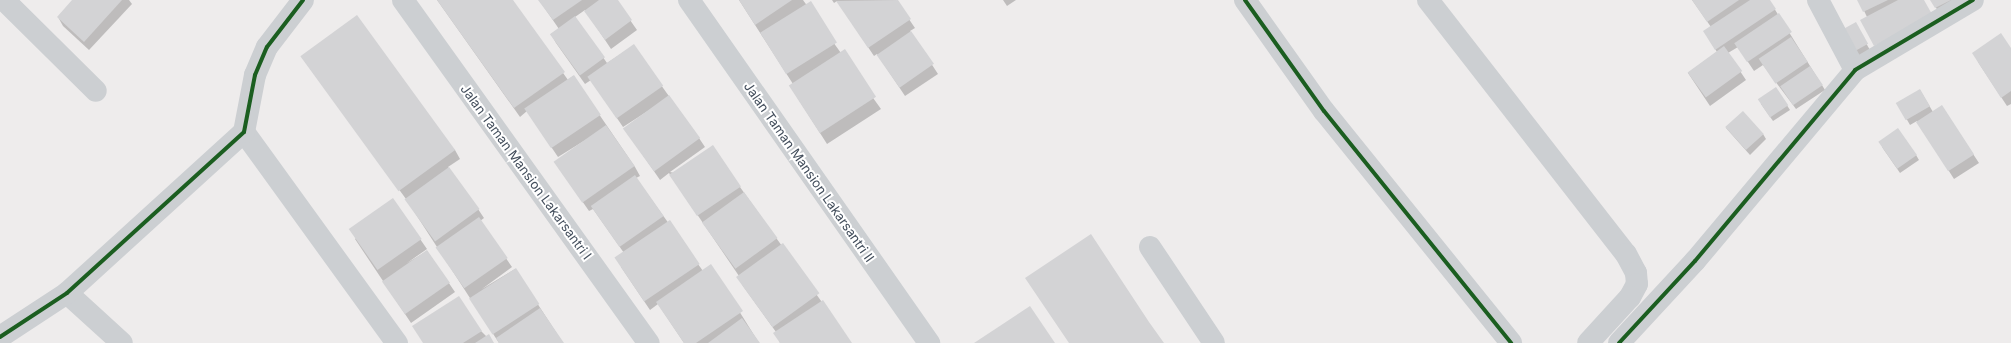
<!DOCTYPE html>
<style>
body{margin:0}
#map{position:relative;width:2011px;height:343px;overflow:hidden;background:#eeecec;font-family:Inter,sans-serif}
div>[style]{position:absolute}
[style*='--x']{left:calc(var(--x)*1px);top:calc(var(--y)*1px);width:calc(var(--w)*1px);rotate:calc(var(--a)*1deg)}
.shadow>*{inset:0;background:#0003}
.building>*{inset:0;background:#d3d3d5;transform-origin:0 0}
.street>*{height:22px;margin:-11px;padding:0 11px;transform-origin:11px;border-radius:11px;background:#cccfd2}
.cycleway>*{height:4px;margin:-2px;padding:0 2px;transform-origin:2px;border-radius:2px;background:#1b5e20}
span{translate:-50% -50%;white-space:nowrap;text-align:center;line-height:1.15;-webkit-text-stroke:4px #fff;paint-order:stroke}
.street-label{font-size:13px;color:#424d5b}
</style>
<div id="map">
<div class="shadow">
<i style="clip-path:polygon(73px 0,129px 0,132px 4px,89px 50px,63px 26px,58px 17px)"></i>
<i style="clip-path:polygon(437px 0,512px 0,568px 80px,573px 76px,635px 167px,640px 176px,636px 178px,703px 271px,711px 266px,759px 343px,684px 343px,658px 304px,650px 310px,621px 267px,624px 253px,593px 209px,589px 211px,555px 162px,587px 139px,558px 157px,527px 111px,520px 117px)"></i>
<i style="clip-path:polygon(539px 0,616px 0,637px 30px,611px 49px,585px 10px,575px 17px,607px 63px,633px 46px,699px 138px,705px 147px,670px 172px,740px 187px,851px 343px,780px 343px,776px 332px,743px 286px,739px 276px,669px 173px,660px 180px,625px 129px,665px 100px,623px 127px,591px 80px,585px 84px,556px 43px,551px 34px,559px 29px)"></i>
<i style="clip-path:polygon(739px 0,803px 0,881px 109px,827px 144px,797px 97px,793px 84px)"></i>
<i style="clip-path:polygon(832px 0,896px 0,915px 28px,910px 31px,938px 74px,905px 96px,877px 54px,874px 56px,837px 1px,834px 3px)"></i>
<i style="clip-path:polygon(1003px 0,1016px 0,1007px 6px)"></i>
<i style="clip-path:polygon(1692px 0,1769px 0,1825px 90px,1796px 109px,1763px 65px,1754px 71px,1738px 47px,1728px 53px,1746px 80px,1710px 106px,1688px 73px,1717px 52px,1710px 41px,1711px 27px)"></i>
<i style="clip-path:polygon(1859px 0,1923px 0,1867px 17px)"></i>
<i style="clip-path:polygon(1932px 0,1956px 0,1941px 17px)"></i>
<i style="clip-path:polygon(1855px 24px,1870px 50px,1856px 58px)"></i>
<i style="clip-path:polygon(2011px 50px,2011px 104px,2007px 106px,1978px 62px)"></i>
<i style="clip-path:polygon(301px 56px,455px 150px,460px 159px,448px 167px,478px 209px,484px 218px,480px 221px,512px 267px,482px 289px,515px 269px,563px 343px,499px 343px,406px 199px)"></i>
<i style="clip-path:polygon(1776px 88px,1790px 110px,1773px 121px,1761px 104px)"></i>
<i style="clip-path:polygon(1920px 90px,1933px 112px,1942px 107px,1979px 163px,1954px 179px,1917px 121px,1910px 125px,1898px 104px)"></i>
<i style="clip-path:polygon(1726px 128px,1763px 134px,1766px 139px,1750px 155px)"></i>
<i style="clip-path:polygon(1882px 147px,1916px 155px,1919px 160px,1900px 173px)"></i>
<i style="clip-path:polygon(393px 200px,427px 249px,407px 263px,427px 251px,455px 292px,411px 323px,355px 239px)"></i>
<i style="clip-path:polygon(481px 331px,493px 343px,423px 343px)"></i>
</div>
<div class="building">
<i style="clip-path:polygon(72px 0,122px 0,84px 42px,57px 17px)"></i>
<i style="clip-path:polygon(437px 0,513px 0,565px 72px,514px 108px)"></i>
<i style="clip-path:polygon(538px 0,582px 0,553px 20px)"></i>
<i style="clip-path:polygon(599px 0,618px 0,632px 20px,605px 40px,584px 11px)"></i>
<i style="clip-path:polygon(739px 0,792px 0,755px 25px)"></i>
<i style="clip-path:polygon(898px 0,911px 19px,868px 48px,836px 1px)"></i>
<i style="clip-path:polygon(1692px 0,1739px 0,1707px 22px)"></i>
<i style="clip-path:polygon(1750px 0,1770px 0,1776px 9px,1715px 50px,1703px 31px)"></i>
<i style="clip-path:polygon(1857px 0,1888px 0,1863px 12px)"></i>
<i style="clip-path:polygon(1898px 0,1924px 0,1933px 16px,1874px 46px,1860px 20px)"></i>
<i style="clip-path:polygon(1930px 0,1951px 0,1935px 8px)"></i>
<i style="left:811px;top:1px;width:49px;height:60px;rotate:58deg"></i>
<i style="left:1779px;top:13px;width:23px;height:54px;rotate:56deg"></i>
<i style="left:357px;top:15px;width:167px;height:70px;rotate:54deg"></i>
<i style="left:575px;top:16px;width:51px;height:31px;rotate:54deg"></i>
<i style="left:1856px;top:22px;width:25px;height:18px;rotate:61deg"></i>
<i style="left:911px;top:31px;width:40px;height:42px;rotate:55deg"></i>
<i style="clip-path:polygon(2001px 33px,2011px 48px,2011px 91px,2001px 98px,1972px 53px)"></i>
<i style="left:1791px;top:37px;width:30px;height:39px;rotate:56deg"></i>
<i style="left:634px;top:44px;width:51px;height:57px;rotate:55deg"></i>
<i style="left:1724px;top:46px;width:31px;height:45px;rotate:54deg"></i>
<i style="left:845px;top:49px;width:57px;height:67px;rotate:57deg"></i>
<i style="left:1810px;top:66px;width:23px;height:36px;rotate:56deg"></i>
<i style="left:574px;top:75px;width:48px;height:60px;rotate:56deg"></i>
<i style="left:1776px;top:87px;width:22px;height:22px;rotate:56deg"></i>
<i style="left:1920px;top:89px;width:20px;height:28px;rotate:60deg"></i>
<i style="left:669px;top:95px;width:53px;height:57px;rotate:54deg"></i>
<i style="left:1942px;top:105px;width:59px;height:31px;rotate:57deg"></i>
<i style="left:1743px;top:111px;width:31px;height:24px;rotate:48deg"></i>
<i style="left:606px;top:125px;width:50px;height:64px;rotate:55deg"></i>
<i style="left:1898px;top:128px;width:33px;height:24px;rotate:55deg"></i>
<i style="left:713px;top:145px;width:50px;height:53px;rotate:56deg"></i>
<i style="left:449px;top:167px;width:52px;height:55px;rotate:54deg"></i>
<i style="left:635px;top:175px;width:50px;height:54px;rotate:55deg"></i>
<i style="left:744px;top:192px;width:57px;height:52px;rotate:54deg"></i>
<i style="left:393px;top:198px;width:50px;height:54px;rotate:55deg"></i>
<i style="left:479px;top:217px;width:50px;height:53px;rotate:55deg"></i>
<i style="left:670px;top:220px;width:53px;height:67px;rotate:56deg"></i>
<i style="clip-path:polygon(1091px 234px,1149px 322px,1164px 343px,1069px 343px,1025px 278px)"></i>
<i style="left:783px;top:243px;width:62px;height:58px;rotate:54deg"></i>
<i style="left:427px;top:250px;width:40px;height:55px;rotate:55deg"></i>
<i style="clip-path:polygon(711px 264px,743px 311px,696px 343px,684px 343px,656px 302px)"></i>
<i style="left:516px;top:268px;width:43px;height:56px;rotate:57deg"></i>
<i style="clip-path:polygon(459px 296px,482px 331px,463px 343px,423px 343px,412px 326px)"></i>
<i style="clip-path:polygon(823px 300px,852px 343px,780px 343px,773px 333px)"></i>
<i style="clip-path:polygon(1030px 306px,1055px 343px,974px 343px)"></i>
<i style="clip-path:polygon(540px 308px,564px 343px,499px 343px,496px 338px)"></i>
<i style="clip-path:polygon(742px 318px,760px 343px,708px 343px)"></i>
<i style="clip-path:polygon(489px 334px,494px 343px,475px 343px)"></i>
</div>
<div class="street">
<i style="--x:4;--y:0;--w:129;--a:44.7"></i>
<i style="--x:403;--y:0;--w:422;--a:54.4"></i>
<i style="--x:689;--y:0;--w:419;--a:55"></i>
<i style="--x:1245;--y:0;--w:136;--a:54.6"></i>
<i style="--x:1324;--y:111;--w:298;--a:51.1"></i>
<i style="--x:1428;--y:0;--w:322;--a:52.1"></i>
<i style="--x:1626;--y:254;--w:21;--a:62"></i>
<i style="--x:1636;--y:273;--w:11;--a:85"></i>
<i style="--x:1637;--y:284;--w:15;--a:118"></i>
<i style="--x:1630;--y:297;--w:62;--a:132.4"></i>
<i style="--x:1818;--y:0;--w:79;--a:62.1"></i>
<i style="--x:244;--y:132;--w:261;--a:54.1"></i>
<i style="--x:1150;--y:247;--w:115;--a:56.3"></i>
<i style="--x:67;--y:293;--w:74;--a:42.3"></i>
<i style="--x:0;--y:337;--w:80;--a:-33.3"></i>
<i style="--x:67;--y:293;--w:239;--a:-42.3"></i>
<i style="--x:244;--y:132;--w:58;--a:-79.1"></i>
<i style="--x:255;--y:75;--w:30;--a:-67"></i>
<i style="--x:267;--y:47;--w:59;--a:-52.5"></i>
<i style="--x:1619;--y:343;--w:112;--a:-47.2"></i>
<i style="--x:1695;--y:261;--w:249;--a:-50"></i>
<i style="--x:1855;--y:70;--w:137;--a:-30.7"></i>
</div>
<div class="cycleway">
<i style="--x:1245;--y:0;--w:136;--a:54.6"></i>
<i style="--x:1324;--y:111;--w:298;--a:51.1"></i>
<i style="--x:0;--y:337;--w:80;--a:-33.3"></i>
<i style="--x:67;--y:293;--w:239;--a:-42.3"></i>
<i style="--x:244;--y:132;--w:58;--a:-79.1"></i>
<i style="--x:255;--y:75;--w:30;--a:-67"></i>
<i style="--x:267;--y:47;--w:59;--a:-52.5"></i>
<i style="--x:1619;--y:343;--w:112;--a:-47.2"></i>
<i style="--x:1695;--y:261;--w:249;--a:-50"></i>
<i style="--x:1855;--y:70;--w:137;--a:-30.7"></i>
</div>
<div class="street-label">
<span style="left:526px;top:172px;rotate:54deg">Jalan Taman Mansion Lakarsantri I</span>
<span style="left:809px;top:172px;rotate:55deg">Jalan Taman Mansion Lakarsantri II</span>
</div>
</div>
